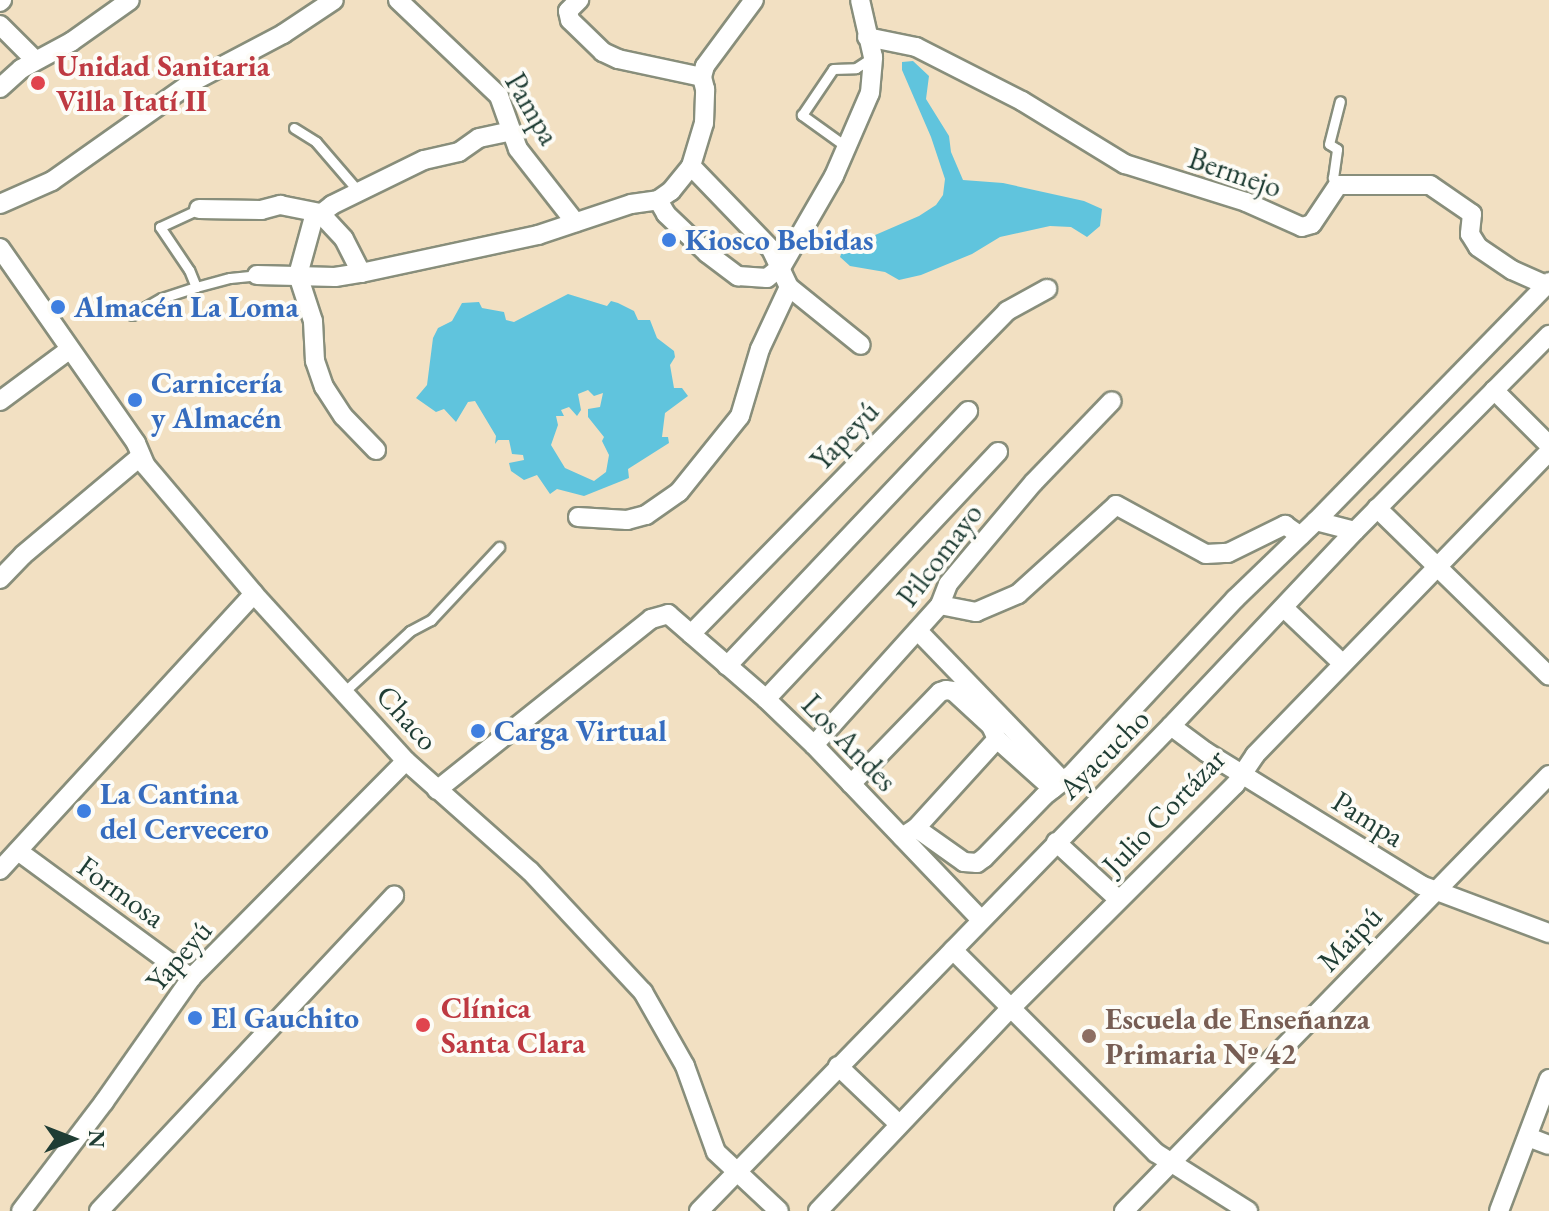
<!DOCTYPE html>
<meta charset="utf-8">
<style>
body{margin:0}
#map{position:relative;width:1549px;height:1211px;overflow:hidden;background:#f2e0c2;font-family:"EB Garamond",serif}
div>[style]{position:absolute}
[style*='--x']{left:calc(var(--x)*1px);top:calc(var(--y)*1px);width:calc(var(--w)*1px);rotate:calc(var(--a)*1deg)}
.water>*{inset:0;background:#60c4dd}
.roads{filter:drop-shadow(2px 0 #888e7b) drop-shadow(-2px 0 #888e7b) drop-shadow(0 2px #888e7b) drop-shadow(0 -2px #888e7b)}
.lane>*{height:9px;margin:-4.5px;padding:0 4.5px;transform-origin:4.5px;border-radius:4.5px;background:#fff}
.street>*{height:18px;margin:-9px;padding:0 9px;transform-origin:9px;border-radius:9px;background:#fff}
.dots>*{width:22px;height:22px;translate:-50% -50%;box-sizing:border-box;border:4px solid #fdfcf7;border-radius:50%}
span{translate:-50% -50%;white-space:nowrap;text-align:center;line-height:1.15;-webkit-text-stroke:8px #fdfcf7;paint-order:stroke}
.health-label{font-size:30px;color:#be3a42;font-weight:700}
.left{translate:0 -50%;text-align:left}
.street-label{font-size:30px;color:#1f3d34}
.shop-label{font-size:30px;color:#366cbe;font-weight:700}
.education-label{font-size:30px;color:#785e54;font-weight:700}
.north{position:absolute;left:32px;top:1099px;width:80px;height:80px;-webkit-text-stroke:6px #fdfcf7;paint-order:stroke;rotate:90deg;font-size:22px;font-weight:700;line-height:32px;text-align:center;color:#1f3d34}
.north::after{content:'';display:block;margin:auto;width:28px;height:36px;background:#1f3d34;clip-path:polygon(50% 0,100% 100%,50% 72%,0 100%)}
</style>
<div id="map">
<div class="water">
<i style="clip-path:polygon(913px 61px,929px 76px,926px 99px,949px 136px,951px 152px,963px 180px,1003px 183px,1084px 201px,1102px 209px,1100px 226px,1087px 237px,1071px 227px,1050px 226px,1000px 237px,972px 254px,921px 275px,899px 280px,885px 272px,850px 266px,840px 257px,843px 249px,919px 216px,936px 205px,943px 195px,945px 179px,931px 137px,902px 70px,902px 62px)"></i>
<i style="clip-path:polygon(evenodd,568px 294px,607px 306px,611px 301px,618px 303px,634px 311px,638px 320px,650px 320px,657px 338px,674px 351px,675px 357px,670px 365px,674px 388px,682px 388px,688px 396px,665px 413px,662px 437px,668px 437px,669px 443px,628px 469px,629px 478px,584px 496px,557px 489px,550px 494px,537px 475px,524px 480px,511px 471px,509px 463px,524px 460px,523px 455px,512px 454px,509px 440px,498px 440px,495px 444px,496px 436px,475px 401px,468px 402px,456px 422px,444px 409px,436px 412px,416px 398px,427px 385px,433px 338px,438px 328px,452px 321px,462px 303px,479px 302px,482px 308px,504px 312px,506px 320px,514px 322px,568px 294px,588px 390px,594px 396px,603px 393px,600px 407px,588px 409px,588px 417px,604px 437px,602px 441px,609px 455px,606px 472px,594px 481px,565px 468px,551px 445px,558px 425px,556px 416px,564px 416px,561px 410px,569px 407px,577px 416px,581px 410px,578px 394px,588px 390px)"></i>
</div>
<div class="roads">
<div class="lane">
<i style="--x:294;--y:128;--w:26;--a:32"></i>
<i style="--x:316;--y:142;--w:66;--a:49.3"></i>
<i style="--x:848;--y:148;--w:57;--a:-144.3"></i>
<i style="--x:802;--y:115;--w:55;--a:-56"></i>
<i style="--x:833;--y:69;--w:23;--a:-2"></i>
<i style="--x:856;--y:68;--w:20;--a:-33"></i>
<i style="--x:1338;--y:185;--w:9;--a:-126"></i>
<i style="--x:1333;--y:178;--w:29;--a:-82"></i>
<i style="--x:1337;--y:149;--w:9;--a:-148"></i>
<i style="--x:1329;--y:144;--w:44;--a:-75.7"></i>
<i style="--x:196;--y:287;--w:18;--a:-112"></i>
<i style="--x:189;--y:270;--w:52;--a:-124"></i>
<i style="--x:160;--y:227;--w:43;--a:-24.8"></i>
<i style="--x:132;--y:315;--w:34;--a:-30"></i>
<i style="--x:162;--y:298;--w:36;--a:-18"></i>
<i style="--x:196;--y:287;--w:35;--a:-15"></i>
<i style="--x:230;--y:278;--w:27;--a:-6"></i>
<i style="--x:345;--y:691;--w:88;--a:-42.7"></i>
<i style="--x:410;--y:631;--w:24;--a:-28"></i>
<i style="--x:431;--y:620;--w:100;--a:-47"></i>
</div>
<div class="street">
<i style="--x:398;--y:0;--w:139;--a:43.5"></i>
<i style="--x:499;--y:96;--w:56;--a:70.3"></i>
<i style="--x:518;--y:149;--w:93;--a:52"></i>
<i style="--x:0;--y:2;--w:3;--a:-45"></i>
<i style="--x:0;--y:25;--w:49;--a:45"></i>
<i style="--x:867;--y:37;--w:50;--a:11.5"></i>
<i style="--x:916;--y:47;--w:119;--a:27"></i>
<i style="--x:1022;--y:101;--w:121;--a:31.5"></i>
<i style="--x:1125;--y:164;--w:127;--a:17.4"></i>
<i style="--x:1246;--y:202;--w:61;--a:24.1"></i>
<i style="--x:1302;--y:227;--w:10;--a:-17"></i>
<i style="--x:1312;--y:224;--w:47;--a:-56.3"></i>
<i style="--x:1338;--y:185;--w:92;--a:0"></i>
<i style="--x:1430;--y:185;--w:51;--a:34.6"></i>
<i style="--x:1472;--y:214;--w:20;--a:96"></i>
<i style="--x:1470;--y:234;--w:15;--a:58"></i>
<i style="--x:1478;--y:247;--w:41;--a:34.1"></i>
<i style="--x:1512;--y:270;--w:37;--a:24"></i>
<i style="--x:702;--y:77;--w:11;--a:-75"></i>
<i style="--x:705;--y:66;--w:82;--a:-53.4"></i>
<i style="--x:0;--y:88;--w:28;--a:-42"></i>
<i style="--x:21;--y:69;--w:57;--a:-28.4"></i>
<i style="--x:71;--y:42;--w:72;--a:-35.4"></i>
<i style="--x:691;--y:166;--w:115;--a:46.1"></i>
<i style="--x:771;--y:249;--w:42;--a:64.7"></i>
<i style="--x:789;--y:287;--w:92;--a:38.9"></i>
<i style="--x:658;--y:200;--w:16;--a:60"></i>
<i style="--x:666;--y:214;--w:57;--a:43.6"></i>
<i style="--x:707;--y:253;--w:39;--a:37"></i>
<i style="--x:738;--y:276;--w:29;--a:4"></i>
<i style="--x:767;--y:278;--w:19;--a:-39"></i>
<i style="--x:782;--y:266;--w:104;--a:-60"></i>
<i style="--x:834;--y:176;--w:90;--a:-66.6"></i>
<i style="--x:870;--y:93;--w:36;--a:-85"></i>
<i style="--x:873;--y:57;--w:58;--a:-102.8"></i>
<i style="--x:0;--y:204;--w:57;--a:-23.9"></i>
<i style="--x:52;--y:181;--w:174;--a:-35.2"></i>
<i style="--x:194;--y:81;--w:101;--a:-27.8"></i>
<i style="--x:283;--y:34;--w:61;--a:-33.7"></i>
<i style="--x:199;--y:209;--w:62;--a:0.9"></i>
<i style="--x:261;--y:210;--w:20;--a:-15"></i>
<i style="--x:280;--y:205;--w:41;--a:11.3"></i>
<i style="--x:320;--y:213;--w:35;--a:47"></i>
<i style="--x:344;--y:239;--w:38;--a:63"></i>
<i style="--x:0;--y:248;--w:238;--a:55.1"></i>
<i style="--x:136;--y:443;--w:25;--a:67"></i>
<i style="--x:146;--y:466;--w:167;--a:49.8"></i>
<i style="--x:254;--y:594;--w:226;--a:47.7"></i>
<i style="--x:406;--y:761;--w:166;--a:41.6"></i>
<i style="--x:530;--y:871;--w:166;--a:47"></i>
<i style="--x:643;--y:992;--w:85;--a:60.4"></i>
<i style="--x:685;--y:1066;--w:91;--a:70.2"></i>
<i style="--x:716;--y:1152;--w:86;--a:43.1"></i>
<i style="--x:257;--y:275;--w:78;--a:1.5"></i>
<i style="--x:335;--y:277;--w:26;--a:-9"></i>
<i style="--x:361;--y:273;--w:181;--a:-12.1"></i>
<i style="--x:538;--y:235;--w:98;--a:-18.4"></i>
<i style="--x:631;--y:204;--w:27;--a:-8"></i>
<i style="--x:658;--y:200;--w:16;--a:-35"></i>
<i style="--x:671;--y:191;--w:32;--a:-51"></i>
<i style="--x:691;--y:166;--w:45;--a:-73.2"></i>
<i style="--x:704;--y:123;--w:34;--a:-88"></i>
<i style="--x:705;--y:89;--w:12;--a:-104"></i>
<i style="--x:702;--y:77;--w:86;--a:-167.9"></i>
<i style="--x:618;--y:59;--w:17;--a:-155"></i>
<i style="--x:603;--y:52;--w:46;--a:-135.9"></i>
<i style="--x:570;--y:20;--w:9;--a:-103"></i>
<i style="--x:568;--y:11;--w:16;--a:-45"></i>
<i style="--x:1494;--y:390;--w:78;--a:45"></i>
<i style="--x:0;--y:401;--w:86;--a:-36.5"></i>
<i style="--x:376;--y:450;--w:47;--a:-134.1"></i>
<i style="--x:343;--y:416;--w:35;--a:-123"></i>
<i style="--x:324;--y:387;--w:28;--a:-109"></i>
<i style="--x:315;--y:361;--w:40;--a:-92.9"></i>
<i style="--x:313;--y:321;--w:48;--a:-108.1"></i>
<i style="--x:298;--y:275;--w:57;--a:-74.7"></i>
<i style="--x:313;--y:220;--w:24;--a:-38"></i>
<i style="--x:332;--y:205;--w:102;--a:-26.1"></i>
<i style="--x:424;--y:160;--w:36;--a:-13"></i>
<i style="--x:459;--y:152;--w:24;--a:-35"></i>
<i style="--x:479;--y:138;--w:33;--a:-12"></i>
<i style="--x:1377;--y:508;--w:240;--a:44.3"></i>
<i style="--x:578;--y:517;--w:49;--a:3.5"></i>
<i style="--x:627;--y:520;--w:20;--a:-15"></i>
<i style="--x:646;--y:515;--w:40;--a:-34.9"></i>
<i style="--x:679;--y:492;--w:97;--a:-51.2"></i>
<i style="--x:740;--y:416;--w:70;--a:-73.4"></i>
<i style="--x:760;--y:349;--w:68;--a:-64.9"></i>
<i style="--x:1316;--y:521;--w:40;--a:14.4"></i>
<i style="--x:0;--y:579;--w:33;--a:-46"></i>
<i style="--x:23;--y:555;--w:154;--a:-40"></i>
<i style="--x:940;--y:605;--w:37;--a:11"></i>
<i style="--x:976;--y:612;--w:46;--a:-23.2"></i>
<i style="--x:1018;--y:594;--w:132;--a:-42.2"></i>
<i style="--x:1116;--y:505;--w:102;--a:28.6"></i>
<i style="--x:1206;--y:554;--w:22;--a:-3"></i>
<i style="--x:1228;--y:553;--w:64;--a:-26.2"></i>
<i style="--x:1285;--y:525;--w:19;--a:35"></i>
<i style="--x:1284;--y:608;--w:81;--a:43.5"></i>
<i style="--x:918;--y:631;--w:209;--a:46"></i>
<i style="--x:691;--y:634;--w:452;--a:-45.6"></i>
<i style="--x:1007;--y:311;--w:46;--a:-28.8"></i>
<i style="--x:727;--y:666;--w:351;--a:-46.6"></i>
<i style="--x:766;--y:699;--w:339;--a:-46.8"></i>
<i style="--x:1171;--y:726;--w:44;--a:36.6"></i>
<i style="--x:1206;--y:752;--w:253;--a:31.7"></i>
<i style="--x:1421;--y:885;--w:137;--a:20.6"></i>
<i style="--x:814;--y:745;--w:188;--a:-48"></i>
<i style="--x:940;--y:605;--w:22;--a:-69"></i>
<i style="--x:948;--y:584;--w:133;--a:-49.9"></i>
<i style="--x:1034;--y:482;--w:112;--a:-46.1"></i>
<i style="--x:851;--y:784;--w:128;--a:-45.9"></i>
<i style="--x:940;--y:692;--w:6;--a:-18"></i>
<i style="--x:946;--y:690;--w:7;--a:8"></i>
<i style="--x:953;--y:691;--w:52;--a:42.6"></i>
<i style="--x:991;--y:726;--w:14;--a:65"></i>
<i style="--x:997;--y:739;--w:75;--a:41.8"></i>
<i style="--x:437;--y:790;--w:274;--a:-38.6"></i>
<i style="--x:651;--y:619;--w:18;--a:-16"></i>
<i style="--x:668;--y:614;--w:130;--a:40.9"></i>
<i style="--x:766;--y:699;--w:66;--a:43.8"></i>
<i style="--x:814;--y:745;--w:242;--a:46.3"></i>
<i style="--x:916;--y:828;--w:120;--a:-47.7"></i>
<i style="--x:902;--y:837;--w:17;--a:-33"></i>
<i style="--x:916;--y:828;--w:59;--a:35.3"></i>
<i style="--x:964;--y:862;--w:13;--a:4"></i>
<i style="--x:977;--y:863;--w:9;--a:-36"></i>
<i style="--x:984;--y:858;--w:86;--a:-45.9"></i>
<i style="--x:1044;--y:796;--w:33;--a:-38"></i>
<i style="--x:1070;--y:776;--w:242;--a:-47"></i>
<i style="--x:1235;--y:599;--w:112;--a:-43.9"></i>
<i style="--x:1316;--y:521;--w:334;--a:-45.7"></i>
<i style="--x:1056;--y:842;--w:84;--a:42.6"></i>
<i style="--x:18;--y:851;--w:215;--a:36.3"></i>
<i style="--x:0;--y:870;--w:375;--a:-47.4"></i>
<i style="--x:953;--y:950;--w:287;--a:45"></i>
<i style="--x:1156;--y:1153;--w:109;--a:32.2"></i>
<i style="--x:838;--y:1066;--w:84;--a:43.6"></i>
<i style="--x:1528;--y:1137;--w:22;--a:21"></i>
<i style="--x:21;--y:1211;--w:137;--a:-52.7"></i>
<i style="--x:104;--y:1102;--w:151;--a:-54.9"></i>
<i style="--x:191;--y:978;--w:305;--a:-45.3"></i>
<i style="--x:99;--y:1211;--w:432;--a:-46.9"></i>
<i style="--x:699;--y:1211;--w:677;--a:-45.78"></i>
<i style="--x:1171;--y:726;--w:268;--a:-46.7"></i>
<i style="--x:1355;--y:531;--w:276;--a:-45.3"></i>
<i style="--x:818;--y:1211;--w:279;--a:-46.5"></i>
<i style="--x:1010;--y:1009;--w:317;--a:-44.9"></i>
<i style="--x:1235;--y:785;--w:36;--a:-56"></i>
<i style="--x:1255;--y:755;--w:422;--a:-45.9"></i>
<i style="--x:1124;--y:1211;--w:609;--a:-45.73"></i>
<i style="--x:1499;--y:1211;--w:141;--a:-69.3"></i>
</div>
</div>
<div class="dots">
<i style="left:38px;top:83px;background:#e0444e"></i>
<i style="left:669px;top:240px;background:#3f7fe0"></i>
<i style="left:58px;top:307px;background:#3f7fe0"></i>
<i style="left:135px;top:400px;background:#3f7fe0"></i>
<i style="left:478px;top:731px;background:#3f7fe0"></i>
<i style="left:84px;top:811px;background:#3f7fe0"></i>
<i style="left:195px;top:1018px;background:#3f7fe0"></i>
<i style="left:423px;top:1025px;background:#e0444e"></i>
<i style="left:1089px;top:1036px;background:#8d6e63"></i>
</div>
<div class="health-label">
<span class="left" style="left:56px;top:83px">Unidad Sanitaria<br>Villa Itatí II</span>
<span class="left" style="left:441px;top:1025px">Clínica<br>Santa Clara</span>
</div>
<div class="street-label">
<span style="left:532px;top:109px;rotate:60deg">Pampa</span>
<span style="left:1235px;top:173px;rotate:19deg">Bermejo</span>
<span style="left:845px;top:436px;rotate:-46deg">Yapeyú</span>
<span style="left:940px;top:555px;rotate:-53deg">Pilcomayo</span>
<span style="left:407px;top:718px;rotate:48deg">Chaco</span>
<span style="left:849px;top:743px;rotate:46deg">Los Andes</span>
<span style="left:1104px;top:754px;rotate:-45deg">Ayacucho</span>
<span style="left:1164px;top:812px;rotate:-46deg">Julio Cortázar</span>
<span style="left:1368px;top:819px;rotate:32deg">Pampa</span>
<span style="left:121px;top:892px;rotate:36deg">Formosa</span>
<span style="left:1350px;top:939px;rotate:-46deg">Maipú</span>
<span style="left:179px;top:956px;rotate:-49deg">Yapeyú</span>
</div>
<div class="shop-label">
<span class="left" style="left:685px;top:240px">Kiosco Bebidas</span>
<span class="left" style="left:74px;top:307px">Almacén La Loma</span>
<span class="left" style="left:151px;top:400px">Carnicería<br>y Almacén</span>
<span class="left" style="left:494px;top:731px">Carga Virtual</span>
<span class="left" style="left:100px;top:811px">La Cantina<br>del Cervecero</span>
<span class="left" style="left:211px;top:1018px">El Gauchito</span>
</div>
<div class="education-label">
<span class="left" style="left:1105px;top:1036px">Escuela de Enseñanza<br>Primaria Nº 42</span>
</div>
<div class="north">N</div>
</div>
